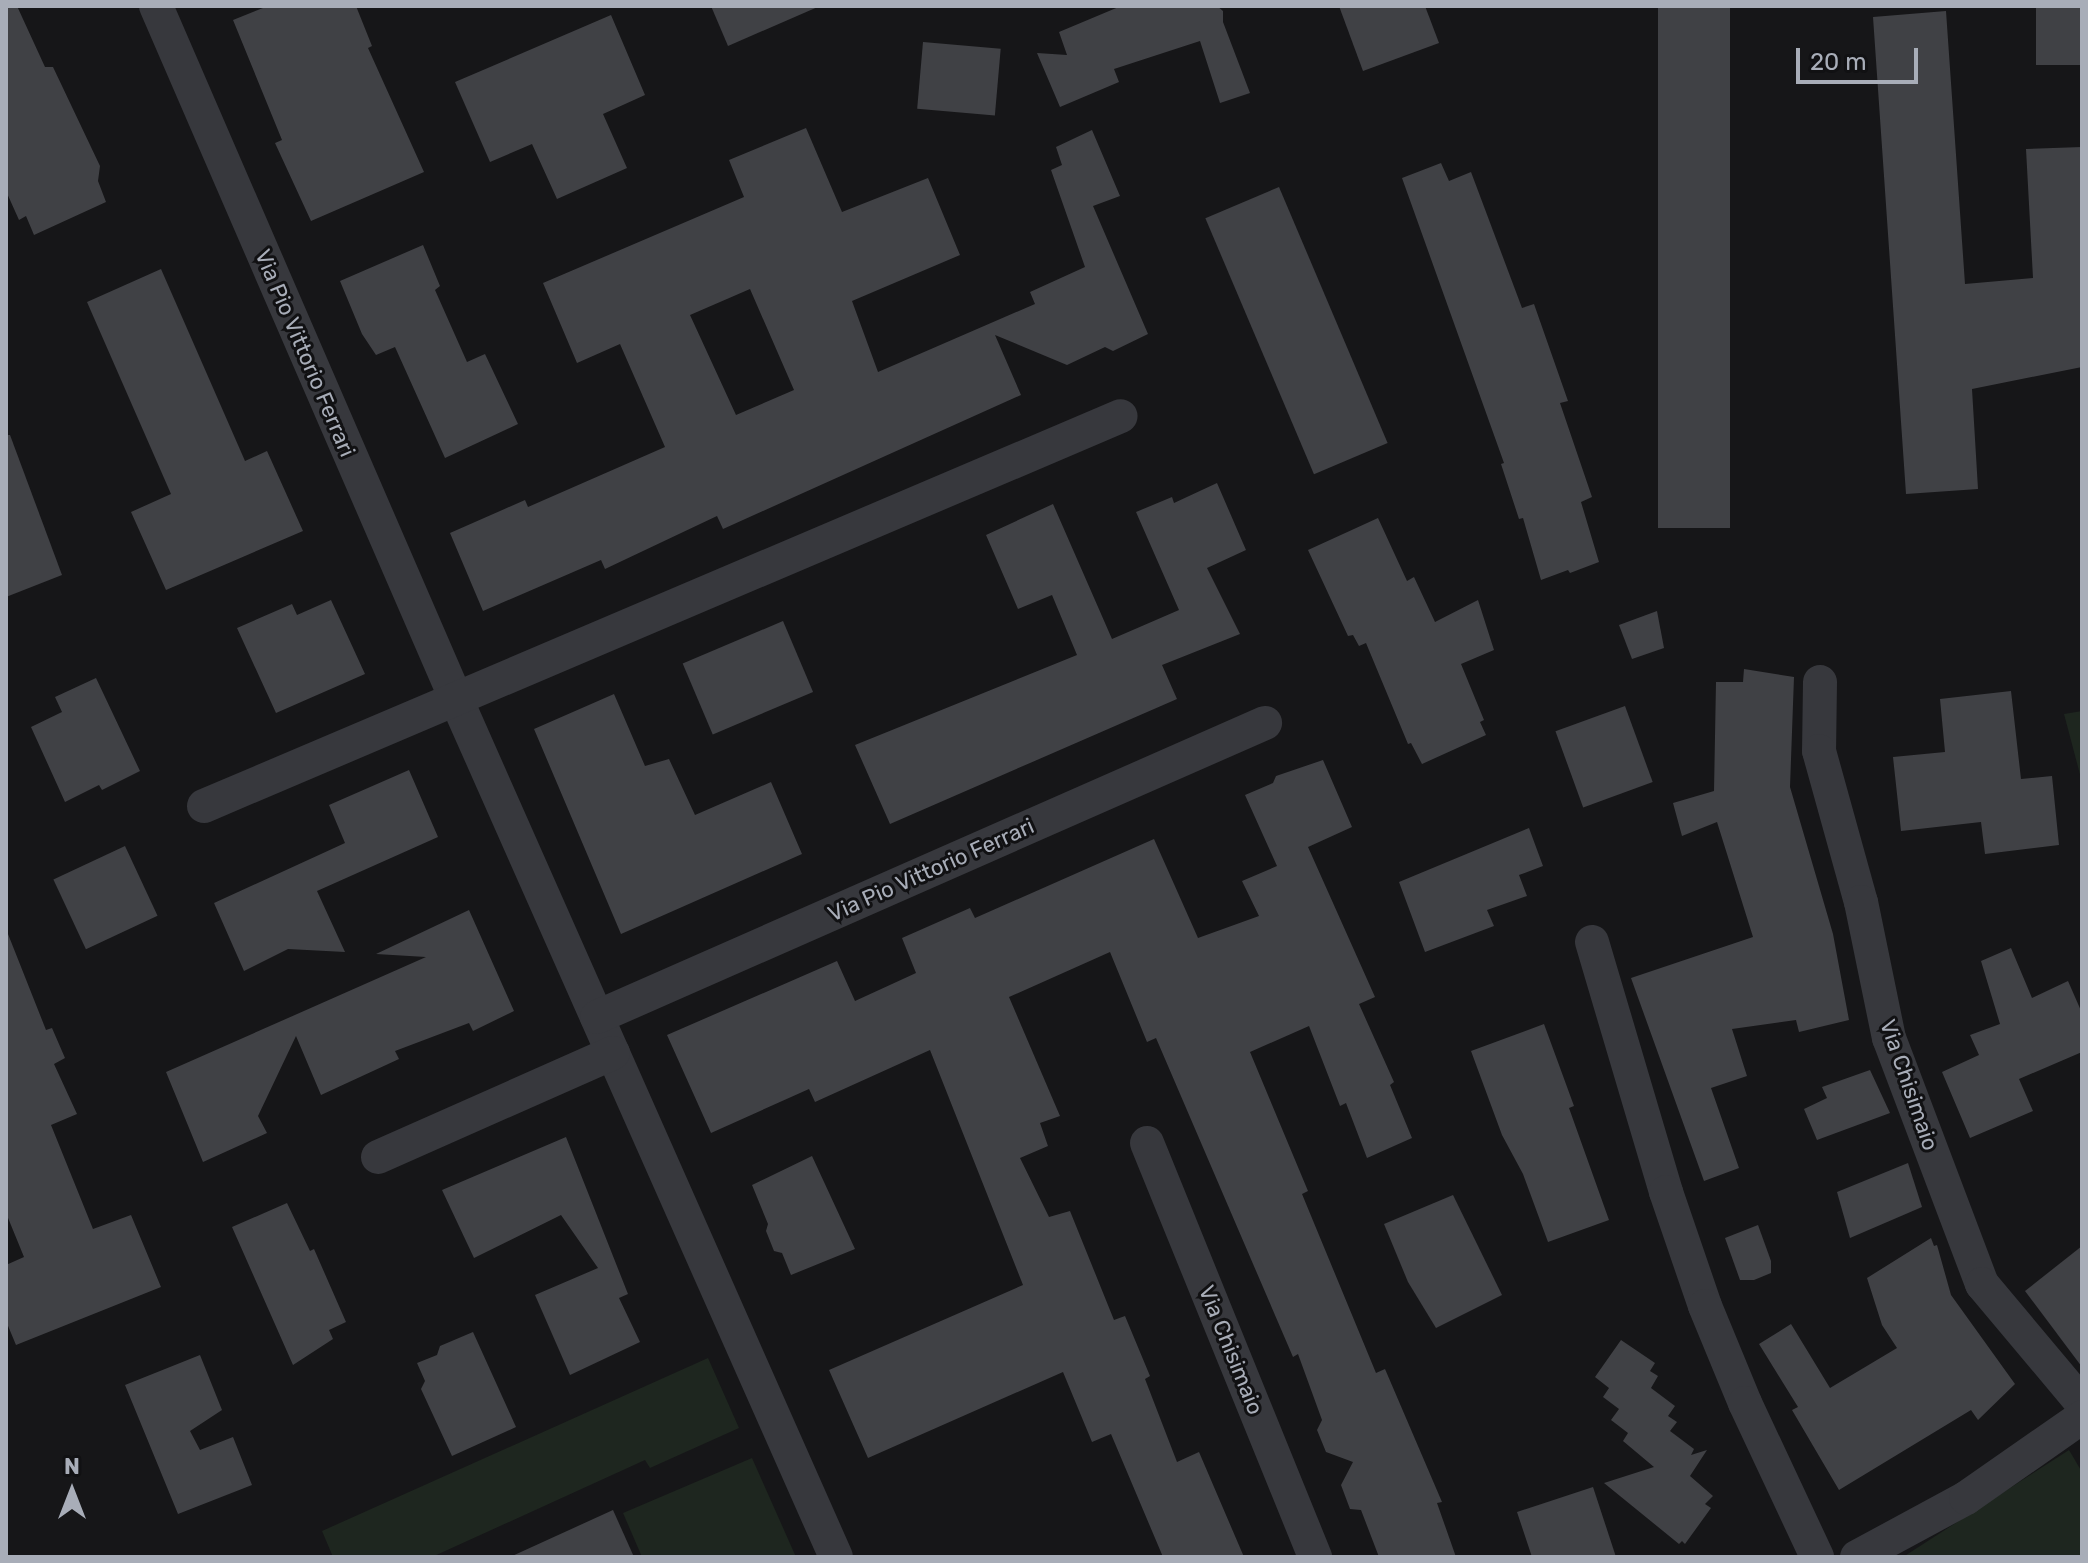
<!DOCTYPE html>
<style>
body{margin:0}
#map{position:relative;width:2088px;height:1563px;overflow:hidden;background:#161618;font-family:Rubik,sans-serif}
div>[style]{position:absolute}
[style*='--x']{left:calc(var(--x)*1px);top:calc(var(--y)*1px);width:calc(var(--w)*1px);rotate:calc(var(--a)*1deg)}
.green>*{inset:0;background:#1e261f}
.building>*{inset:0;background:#404145;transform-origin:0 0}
.minor>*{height:34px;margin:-17px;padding:0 17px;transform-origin:17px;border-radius:17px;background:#37383d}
span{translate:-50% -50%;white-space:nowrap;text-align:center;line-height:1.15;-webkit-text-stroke:6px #111113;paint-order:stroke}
.street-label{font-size:22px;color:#a8adb8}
.frame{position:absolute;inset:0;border:8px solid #a8adb8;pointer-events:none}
.north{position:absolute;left:32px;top:1451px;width:80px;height:80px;-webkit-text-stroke:6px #111113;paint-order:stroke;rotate:0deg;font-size:22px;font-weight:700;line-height:32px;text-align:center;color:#a8adb8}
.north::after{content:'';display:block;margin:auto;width:28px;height:36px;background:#a8adb8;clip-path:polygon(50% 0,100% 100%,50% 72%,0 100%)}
.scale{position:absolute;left:1796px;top:48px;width:122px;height:36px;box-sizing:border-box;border:4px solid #a8adb8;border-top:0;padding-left:10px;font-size:24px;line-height:28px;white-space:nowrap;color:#a8adb8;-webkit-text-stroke:6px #111113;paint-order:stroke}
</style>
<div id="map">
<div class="green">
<i style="clip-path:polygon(2082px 711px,2082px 782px,2064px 714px)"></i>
<i style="clip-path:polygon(708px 1358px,739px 1428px,650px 1468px,645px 1460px,432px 1557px,333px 1557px,322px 1531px)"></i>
<i style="clip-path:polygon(2069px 1450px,2082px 1472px,2082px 1557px,1903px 1557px)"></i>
<i style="clip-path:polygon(752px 1458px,796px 1557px,642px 1557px,623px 1513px)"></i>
</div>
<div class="building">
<i style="clip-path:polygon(6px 6px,17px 6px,45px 67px,53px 67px,100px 166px,98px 181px,106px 202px,34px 235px,26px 216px,19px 220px,6px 191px)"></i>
<i style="clip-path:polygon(268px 6px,356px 6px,372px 46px,368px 48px,424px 172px,311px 221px,275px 143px,282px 140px,233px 20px)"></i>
<i style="clip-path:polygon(711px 6px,820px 6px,728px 46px)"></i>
<i style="clip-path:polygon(1121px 6px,1217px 6px,1223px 11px,1223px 22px,1250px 93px,1220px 103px,1200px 41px,1114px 69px,1119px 82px,1060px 107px,1037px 53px,1067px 55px,1059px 32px)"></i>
<i style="clip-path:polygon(1339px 6px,1425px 6px,1439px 43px,1363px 71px)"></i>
<i style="left:1658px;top:6px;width:72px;height:522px"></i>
<i style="left:2036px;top:6px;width:46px;height:59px"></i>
<i style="clip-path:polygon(1946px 11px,1965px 284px,2033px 278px,2026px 149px,2082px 147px,2082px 367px,1972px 389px,1978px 489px,1906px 494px,1873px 17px)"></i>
<i style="clip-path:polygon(611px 15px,645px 95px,603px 114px,627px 168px,557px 199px,532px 144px,490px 162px,455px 82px)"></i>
<i style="left:923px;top:42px;width:78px;height:67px;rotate:5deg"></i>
<i style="clip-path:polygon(evenodd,806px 128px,842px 212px,928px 178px,960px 255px,852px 301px,878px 372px,1035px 304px,1030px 292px,1085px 267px,1051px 170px,1062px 165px,1056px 147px,1092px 130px,1120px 196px,1093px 206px,1148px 334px,1113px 351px,1105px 347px,1067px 365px,995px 335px,1021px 395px,723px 529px,717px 516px,605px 569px,601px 560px,483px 611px,450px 533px,525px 500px,528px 507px,665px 447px,620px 344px,577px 363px,543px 283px,744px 197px,729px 160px,806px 128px,750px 289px,794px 390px,736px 415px,690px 315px,750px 289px)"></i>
<i style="clip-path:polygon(1441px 163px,1449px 181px,1471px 172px,1522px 308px,1534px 304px,1568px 401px,1560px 403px,1592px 497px,1581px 502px,1599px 562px,1570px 573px,1568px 570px,1541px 580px,1523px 518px,1519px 519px,1501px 464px,1504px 463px,1402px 178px)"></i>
<i style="left:1279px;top:187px;width:278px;height:80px;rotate:67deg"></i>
<i style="clip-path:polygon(423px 245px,440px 286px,435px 290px,467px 362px,485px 354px,518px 424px,445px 458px,395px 347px,376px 355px,362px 334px,340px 281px)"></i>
<i style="clip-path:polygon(161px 269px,245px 461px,267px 451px,303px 531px,166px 590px,131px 512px,171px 494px,87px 302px)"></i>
<i style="clip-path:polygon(6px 435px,10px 435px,62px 575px,6px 597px)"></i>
<i style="clip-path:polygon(1217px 483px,1246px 550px,1207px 568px,1240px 634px,1162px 665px,1177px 699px,890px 824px,855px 745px,1077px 655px,1052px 595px,1018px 609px,986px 535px,1053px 504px,1112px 639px,1179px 610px,1136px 512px,1172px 497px,1174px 503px)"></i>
<i style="clip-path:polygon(1378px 518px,1407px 581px,1414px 577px,1435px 622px,1478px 600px,1494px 650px,1461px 664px,1484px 720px,1480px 722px,1486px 735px,1422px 764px,1411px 743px,1408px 744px,1366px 643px,1359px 646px,1353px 635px,1348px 636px,1308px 550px)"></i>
<i style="clip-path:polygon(331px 600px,365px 674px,276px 713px,237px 628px,292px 604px,297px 615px)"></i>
<i style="clip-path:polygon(1657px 611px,1664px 648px,1632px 659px,1619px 625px)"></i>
<i style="left:783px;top:621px;width:77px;height:109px;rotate:67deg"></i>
<i style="clip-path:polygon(1744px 669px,1794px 677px,1790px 787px,1833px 934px,1849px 1020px,1799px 1032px,1796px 1020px,1732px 1029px,1747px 1076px,1711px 1088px,1739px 1168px,1704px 1181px,1631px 978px,1753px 937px,1717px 822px,1682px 836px,1673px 803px,1714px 791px,1716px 682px,1743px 682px)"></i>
<i style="clip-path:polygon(96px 678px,140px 771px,102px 790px,99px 785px,65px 802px,31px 727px,62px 712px,55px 697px)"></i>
<i style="clip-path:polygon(2011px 691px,2021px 779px,2052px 776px,2059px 845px,1985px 854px,1981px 822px,1901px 831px,1893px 757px,1945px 752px,1940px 699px)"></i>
<i style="clip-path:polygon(614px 694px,645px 766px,669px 759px,695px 815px,771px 782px,802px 854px,621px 934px,534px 729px)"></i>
<i style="left:1625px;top:706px;width:81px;height:74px;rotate:70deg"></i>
<i style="clip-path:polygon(1323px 760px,1352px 827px,1308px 847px,1375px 997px,1359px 1004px,1394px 1082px,1390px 1085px,1412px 1138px,1367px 1158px,1346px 1103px,1340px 1106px,1309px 1026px,1250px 1052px,1308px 1191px,1302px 1194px,1376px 1373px,1385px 1369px,1442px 1502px,1437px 1503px,1456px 1557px,1379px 1557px,1361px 1510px,1350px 1509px,1341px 1485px,1353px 1462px,1326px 1452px,1317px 1430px,1322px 1420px,1298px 1354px,1293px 1357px,1156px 1038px,1147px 1042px,1110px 952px,1009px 997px,1060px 1116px,1040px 1123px,1048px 1146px,1020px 1158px,1049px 1217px,1070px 1211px,1114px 1320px,1125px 1316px,1150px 1376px,1145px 1379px,1177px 1462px,1199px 1452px,1244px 1557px,1163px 1557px,1111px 1434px,1092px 1442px,1063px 1372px,868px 1458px,829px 1370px,1023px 1285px,930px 1050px,815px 1102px,809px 1089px,711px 1133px,667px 1035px,837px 961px,855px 1001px,916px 973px,902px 938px,970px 908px,975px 918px,1154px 839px,1198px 938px,1259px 916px,1242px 881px,1277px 866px,1245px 795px,1273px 783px,1276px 776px)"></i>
<i style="clip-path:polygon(409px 770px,438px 837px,317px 891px,345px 952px,288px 949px,244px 971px,214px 903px,345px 843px,329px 805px)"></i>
<i style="clip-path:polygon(1529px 828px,1543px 866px,1519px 875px,1527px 896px,1487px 910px,1494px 926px,1425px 952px,1399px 882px)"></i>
<i style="left:125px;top:846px;width:77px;height:79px;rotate:65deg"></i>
<i style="clip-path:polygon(469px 910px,514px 1011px,473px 1031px,469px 1023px,395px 1051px,399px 1059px,321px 1095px,296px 1036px,258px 1116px,267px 1133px,203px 1162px,166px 1072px,426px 957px,376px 954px)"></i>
<i style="clip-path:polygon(8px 934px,46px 1030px,52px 1028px,65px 1058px,54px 1064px,77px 1114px,51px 1125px,93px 1229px,131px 1215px,161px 1287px,16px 1345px,6px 1321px,6px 1265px,24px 1257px,6px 1213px)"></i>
<i style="clip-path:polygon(2011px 948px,2032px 998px,2068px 981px,2082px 1013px,2082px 1052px,2019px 1079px,2033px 1111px,1970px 1138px,1942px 1072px,1979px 1055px,1970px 1035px,2000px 1024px,1981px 961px)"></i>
<i style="clip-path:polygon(1544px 1024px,1574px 1106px,1569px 1108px,1609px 1220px,1548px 1242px,1523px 1174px,1502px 1135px,1471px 1051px)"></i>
<i style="clip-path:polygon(1870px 1070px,1890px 1113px,1817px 1140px,1804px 1109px,1827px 1098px,1822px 1087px)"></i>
<i style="clip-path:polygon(566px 1137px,628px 1294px,619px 1298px,640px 1342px,570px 1375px,535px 1295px,598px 1268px,561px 1215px,474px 1258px,442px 1190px)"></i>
<i style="clip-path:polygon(812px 1156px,855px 1249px,791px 1275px,782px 1253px,774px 1251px,766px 1231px,768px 1224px,752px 1185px)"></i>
<i style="clip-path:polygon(1908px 1163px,1922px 1207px,1850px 1238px,1837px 1192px)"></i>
<i style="clip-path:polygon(1453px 1195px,1502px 1295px,1436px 1328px,1408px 1282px,1384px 1224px)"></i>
<i style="clip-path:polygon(287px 1203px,310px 1251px,314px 1249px,346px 1322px,329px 1330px,333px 1339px,293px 1365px,232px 1227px)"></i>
<i style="clip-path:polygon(1758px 1225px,1771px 1261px,1771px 1273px,1754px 1280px,1740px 1280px,1725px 1238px)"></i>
<i style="clip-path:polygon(1931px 1238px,1934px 1246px,1937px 1245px,1951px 1295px,2015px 1384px,1978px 1420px,1971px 1410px,1839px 1490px,1792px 1410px,1798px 1407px,1759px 1344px,1791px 1324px,1830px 1388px,1897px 1348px,1882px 1325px,1867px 1278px)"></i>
<i style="clip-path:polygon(2082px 1246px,2082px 1367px,2025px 1291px)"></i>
<i style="clip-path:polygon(473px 1332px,516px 1427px,452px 1456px,421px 1389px,425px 1381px,417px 1363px,437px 1355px,440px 1346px)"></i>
<i style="clip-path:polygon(1621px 1340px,1655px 1363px,1650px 1371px,1658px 1376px,1651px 1388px,1675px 1406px,1668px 1416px,1677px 1422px,1670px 1431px,1694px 1449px,1691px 1455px,1707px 1450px,1690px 1476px,1713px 1496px,1705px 1504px,1711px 1508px,1685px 1544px,1682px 1541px,1679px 1544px,1604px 1483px,1654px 1467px,1623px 1441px,1628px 1433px,1611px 1420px,1619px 1409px,1603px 1397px,1609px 1388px,1595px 1377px)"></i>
<i style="clip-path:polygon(200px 1355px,222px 1410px,190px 1431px,200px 1450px,233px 1437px,252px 1485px,178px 1514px,125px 1385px)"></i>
<i style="clip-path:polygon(1593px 1487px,1616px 1557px,1532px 1557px,1517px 1512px)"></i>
<i style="clip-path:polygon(613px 1510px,634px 1557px,510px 1557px)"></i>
</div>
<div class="minor">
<i style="--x:156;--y:6;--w:755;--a:66.59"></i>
<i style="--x:456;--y:699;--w:938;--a:66.11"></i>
<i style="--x:1820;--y:682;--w:69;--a:90.8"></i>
<i style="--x:1819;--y:751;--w:157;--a:74.5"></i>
<i style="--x:1861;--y:902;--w:139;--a:78.4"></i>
<i style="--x:1889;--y:1038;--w:263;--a:69.3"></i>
<i style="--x:1982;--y:1284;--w:155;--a:50"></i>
<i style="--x:204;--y:806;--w:996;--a:-23.04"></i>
<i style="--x:1592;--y:942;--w:261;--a:73.5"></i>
<i style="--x:1666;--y:1192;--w:120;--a:71.1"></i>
<i style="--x:1705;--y:1306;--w:105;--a:67.6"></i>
<i style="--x:1745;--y:1403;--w:170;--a:64.9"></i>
<i style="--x:597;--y:1017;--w:730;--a:-23.76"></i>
<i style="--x:1147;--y:1143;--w:447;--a:67.9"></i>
<i style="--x:378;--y:1157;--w:257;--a:-23.9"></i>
<i style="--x:1857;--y:1557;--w:124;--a:-28.4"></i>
<i style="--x:1966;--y:1498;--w:141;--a:-34.9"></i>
</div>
<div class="street-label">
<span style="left:305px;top:353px;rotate:67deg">Via Pio Vittorio Ferrari</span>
<span style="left:931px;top:870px;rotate:-24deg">Via Pio Vittorio Ferrari</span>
<span style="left:1909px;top:1085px;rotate:71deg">Via Chisimaio</span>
<span style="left:1231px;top:1350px;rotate:68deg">Via Chisimaio</span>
</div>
<div class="frame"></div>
<div class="north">N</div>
<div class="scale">20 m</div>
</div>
